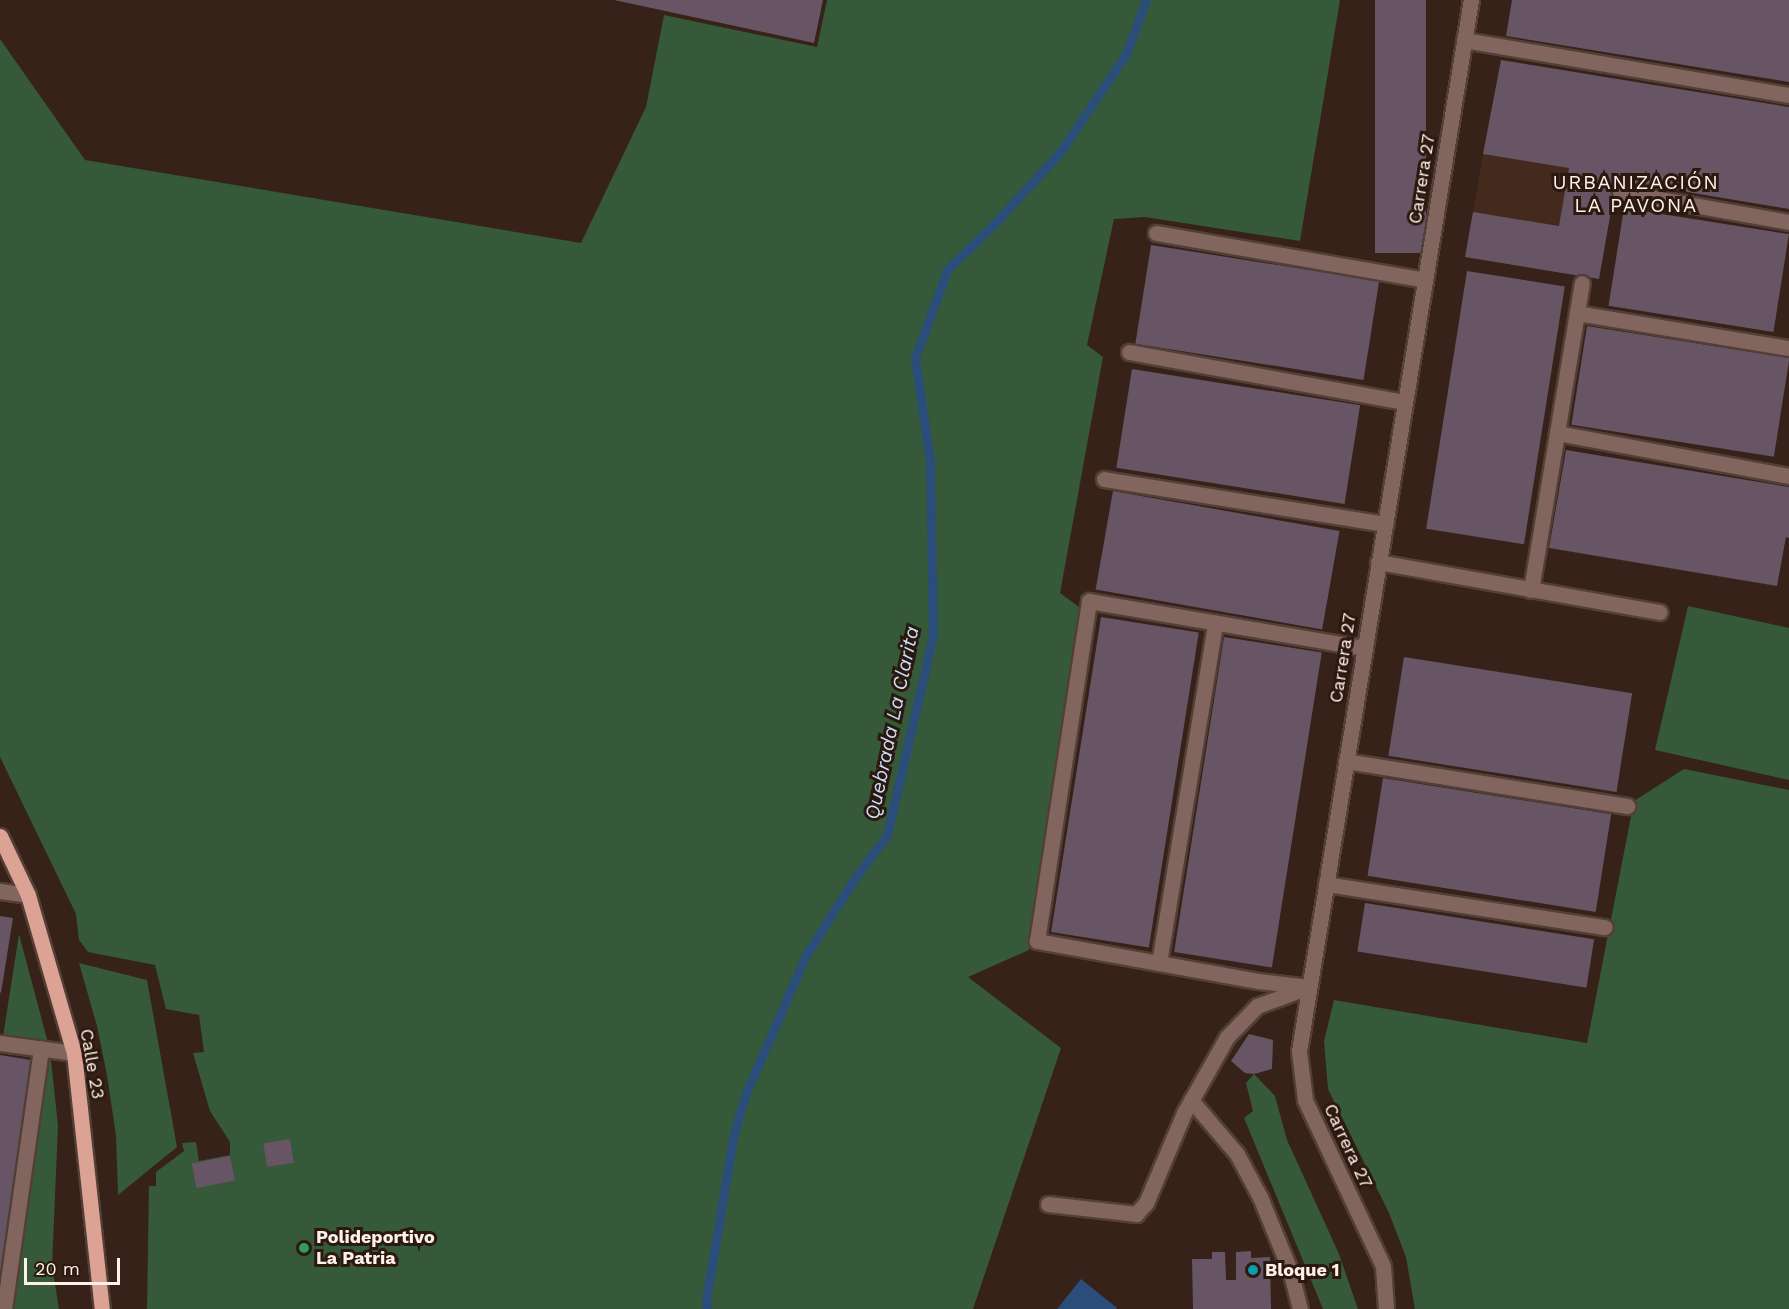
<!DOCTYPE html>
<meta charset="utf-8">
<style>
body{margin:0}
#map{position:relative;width:1789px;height:1309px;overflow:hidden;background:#362218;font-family:"Work Sans",sans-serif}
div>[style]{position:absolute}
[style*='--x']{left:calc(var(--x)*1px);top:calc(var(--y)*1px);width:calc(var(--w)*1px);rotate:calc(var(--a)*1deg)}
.built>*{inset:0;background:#44291d}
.green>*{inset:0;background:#365939}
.water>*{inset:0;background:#2b4d7a}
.stream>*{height:9px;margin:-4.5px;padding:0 4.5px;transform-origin:4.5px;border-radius:4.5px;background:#2b4d7a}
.building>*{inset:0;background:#675465;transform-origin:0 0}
.roads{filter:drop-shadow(2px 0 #523f35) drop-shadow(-2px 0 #523f35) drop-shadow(0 2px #523f35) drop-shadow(0 -2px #523f35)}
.minor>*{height:15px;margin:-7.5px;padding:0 7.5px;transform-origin:7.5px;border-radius:7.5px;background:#81655e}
.major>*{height:15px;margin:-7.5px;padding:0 7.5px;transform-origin:7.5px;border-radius:7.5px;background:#dca293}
.dots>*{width:16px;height:16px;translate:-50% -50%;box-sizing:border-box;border:3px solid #2b180f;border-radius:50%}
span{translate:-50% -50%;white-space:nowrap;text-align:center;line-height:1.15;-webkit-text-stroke:6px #2b180f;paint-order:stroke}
.street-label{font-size:18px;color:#fff1ea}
.poi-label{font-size:18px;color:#fff1ea;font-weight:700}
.left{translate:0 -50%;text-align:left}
.neighbourhood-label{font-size:20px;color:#fff1ea;letter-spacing:1.5px}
.water-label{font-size:20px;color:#cadffc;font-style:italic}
.scale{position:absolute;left:24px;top:1258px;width:96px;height:27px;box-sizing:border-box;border:3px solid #fff1ea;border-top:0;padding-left:8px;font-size:18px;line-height:21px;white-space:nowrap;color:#fff1ea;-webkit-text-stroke:4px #2b180f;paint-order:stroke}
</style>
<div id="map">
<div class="built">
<i style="clip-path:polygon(1491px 109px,1636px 133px,1628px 178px,1617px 177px,1599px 279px,1465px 257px)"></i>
</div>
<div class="green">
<i style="clip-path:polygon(827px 0,1340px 0,1300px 241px,1145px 217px,1114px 219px,1087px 345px,1103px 357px,1060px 593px,1079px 607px,1029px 950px,968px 977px,1061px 1048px,973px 1309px,147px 1309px,149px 1186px,156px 1186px,156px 1172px,184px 1151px,182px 1143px,196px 1142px,199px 1161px,230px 1155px,230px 1142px,210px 1111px,193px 1053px,204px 1052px,199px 1015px,166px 1009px,155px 965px,88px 952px,79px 940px,76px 914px,0 757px,0 39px,85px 160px,581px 243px,646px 107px,664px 15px,817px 47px)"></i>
<i style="clip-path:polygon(1688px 606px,1789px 628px,1789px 780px,1655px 750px)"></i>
<i style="clip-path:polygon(1684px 769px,1789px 790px,1789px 1309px,1415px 1309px,1406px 1257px,1389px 1213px,1328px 1089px,1324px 1041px,1334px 1000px,1587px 1043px,1634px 801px)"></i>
<i style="clip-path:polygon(19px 934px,48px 1043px,3px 1037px)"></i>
<i style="clip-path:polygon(79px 963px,147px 980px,177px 1147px,118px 1195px,116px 1136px,107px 1075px,97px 1026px)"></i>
<i style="clip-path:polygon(43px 1059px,51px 1060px,58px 1126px,52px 1266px,59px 1309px,9px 1309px)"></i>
<i style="clip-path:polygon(1254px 1074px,1275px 1096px,1287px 1140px,1339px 1254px,1358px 1309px,1323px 1309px,1244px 1118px,1253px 1111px,1246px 1083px)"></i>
</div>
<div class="water">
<i style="clip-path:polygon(1081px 1279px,1117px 1308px,1116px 1309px,1057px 1309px)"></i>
</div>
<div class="stream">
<i style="--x:707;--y:1309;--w:9;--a:-96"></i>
<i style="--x:706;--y:1300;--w:169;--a:-80.5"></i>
<i style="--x:734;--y:1133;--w:42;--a:-73.3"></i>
<i style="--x:746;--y:1093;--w:150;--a:-66.5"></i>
<i style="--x:806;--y:955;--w:91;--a:-57.5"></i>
<i style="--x:855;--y:878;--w:54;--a:-53.3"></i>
<i style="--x:887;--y:835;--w:205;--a:-77"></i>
<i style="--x:933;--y:635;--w:173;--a:-91"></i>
<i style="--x:930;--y:462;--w:105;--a:-98.2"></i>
<i style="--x:915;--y:358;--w:94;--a:-70"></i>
<i style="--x:947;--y:270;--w:67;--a:-44.4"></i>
<i style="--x:995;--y:223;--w:98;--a:-47.5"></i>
<i style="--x:1061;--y:151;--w:117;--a:-56.2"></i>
<i style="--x:1126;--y:54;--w:58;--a:-69.7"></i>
</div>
<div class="building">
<i style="clip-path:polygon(614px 0,823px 0,814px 43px)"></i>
<i style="left:1375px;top:0;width:51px;height:253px"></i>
<i style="clip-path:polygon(1512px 0,1789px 0,1789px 82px,1506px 36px)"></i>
<i style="clip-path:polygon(1501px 60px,1789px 107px,1789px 209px,1627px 182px,1628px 178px,1617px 177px,1599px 279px,1465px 257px,1473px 212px,1559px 226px,1569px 168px,1483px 154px)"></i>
<i style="left:1624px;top:208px;width:167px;height:99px;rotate:9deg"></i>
<i style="left:1151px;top:245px;width:231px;height:100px;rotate:9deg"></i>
<i style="left:1467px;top:271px;width:99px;height:261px;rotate:9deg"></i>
<i style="left:1587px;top:326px;width:205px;height:100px;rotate:9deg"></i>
<i style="left:1132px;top:369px;width:231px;height:100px;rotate:9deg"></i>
<i style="clip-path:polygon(1566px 450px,1789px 487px,1789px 538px,1786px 537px,1777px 586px,1549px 548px)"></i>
<i style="left:1113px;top:491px;width:230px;height:100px;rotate:10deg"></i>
<i style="left:1101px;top:617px;width:99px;height:319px;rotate:9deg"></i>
<i style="left:1224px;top:637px;width:99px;height:319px;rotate:9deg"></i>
<i style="left:1404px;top:657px;width:231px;height:100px;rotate:9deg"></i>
<i style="left:1383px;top:778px;width:231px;height:99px;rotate:9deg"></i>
<i style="left:1365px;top:903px;width:232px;height:49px;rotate:9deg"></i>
<i style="clip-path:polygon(0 916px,13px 918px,1px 993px,0 992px)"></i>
<i style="clip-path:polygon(1249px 1034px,1273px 1040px,1272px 1069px,1254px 1074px,1245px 1073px,1231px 1061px)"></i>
<i style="clip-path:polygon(0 1055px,37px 1061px,0 1287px)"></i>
<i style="left:290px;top:1139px;width:24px;height:27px;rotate:81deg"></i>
<i style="left:230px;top:1156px;width:25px;height:39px;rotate:79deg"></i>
<i style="clip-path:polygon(1251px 1251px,1251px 1258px,1270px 1257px,1271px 1309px,1193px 1309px,1192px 1259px,1212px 1259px,1212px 1252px,1225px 1252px,1226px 1280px,1236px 1280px,1236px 1252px)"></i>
</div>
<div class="roads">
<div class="minor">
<i style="--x:1464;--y:40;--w:330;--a:9.6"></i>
<i style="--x:1620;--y:192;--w:172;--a:10.1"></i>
<i style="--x:1156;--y:233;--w:273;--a:9.9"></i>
<i style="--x:1577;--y:313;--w:215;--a:9.4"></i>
<i style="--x:1129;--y:352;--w:280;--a:10.3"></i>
<i style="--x:1557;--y:433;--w:236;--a:10.5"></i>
<i style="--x:1104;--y:479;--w:285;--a:9.1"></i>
<i style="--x:1378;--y:562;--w:286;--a:10.1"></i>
<i style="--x:1531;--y:590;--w:311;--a:-80.6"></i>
<i style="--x:1346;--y:761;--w:285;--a:9.1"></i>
<i style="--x:1326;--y:884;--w:282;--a:8.8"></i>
<i style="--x:0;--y:891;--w:28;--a:8"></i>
<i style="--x:1159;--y:963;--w:345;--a:-80.6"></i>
<i style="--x:1309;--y:987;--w:51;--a:-173.3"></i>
<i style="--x:1258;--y:981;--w:225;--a:-169.7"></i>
<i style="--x:1037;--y:941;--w:344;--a:-81.3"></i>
<i style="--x:1089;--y:601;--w:280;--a:9.7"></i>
<i style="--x:0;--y:1043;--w:75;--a:7.7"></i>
<i style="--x:1191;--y:1100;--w:71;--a:49.6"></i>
<i style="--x:1237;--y:1154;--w:49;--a:61.9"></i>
<i style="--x:1260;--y:1197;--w:79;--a:67.7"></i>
<i style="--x:1290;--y:1270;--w:40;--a:75.6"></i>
<i style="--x:1048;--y:1204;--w:89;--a:6.5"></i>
<i style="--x:1136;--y:1214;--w:15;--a:-48"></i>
<i style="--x:1146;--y:1203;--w:98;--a:-67.1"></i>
<i style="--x:1184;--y:1113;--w:87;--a:-60.5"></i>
<i style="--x:1227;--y:1037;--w:43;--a:-45.9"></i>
<i style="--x:1257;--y:1006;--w:52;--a:-20.2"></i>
<i style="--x:4;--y:1309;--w:263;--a:-81.9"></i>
<i style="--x:1386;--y:1309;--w:43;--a:-94"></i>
<i style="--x:1383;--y:1266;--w:183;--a:-115.2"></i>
<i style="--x:1305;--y:1100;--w:49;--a:-97"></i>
<i style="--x:1299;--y:1051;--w:1065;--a:-80.71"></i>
</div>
<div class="major">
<i style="--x:0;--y:836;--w:65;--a:64.6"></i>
<i style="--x:28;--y:895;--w:165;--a:73.8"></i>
<i style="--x:74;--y:1053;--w:258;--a:83.8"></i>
</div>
</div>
<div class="dots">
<i style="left:304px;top:1248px;background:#2e9e5b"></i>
<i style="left:1253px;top:1270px;background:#0f9aa8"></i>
</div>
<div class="street-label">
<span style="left:1422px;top:179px;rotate:-81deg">Carrera 27</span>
<span style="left:1343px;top:658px;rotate:-81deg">Carrera 27</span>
<span style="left:92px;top:1064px;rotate:80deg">Calle 23</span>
<span style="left:1348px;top:1146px;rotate:65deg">Carrera 27</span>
</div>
<div class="poi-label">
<span class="left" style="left:316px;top:1248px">Polideportivo<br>La Patria</span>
<span class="left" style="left:1265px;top:1270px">Bloque 1</span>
</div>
<div class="neighbourhood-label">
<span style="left:1636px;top:194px">URBANIZACIÓN<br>LA PAVONA</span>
</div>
<div class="water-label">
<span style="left:892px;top:723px;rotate:-78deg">Quebrada La Clarita</span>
</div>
<div class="scale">20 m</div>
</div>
